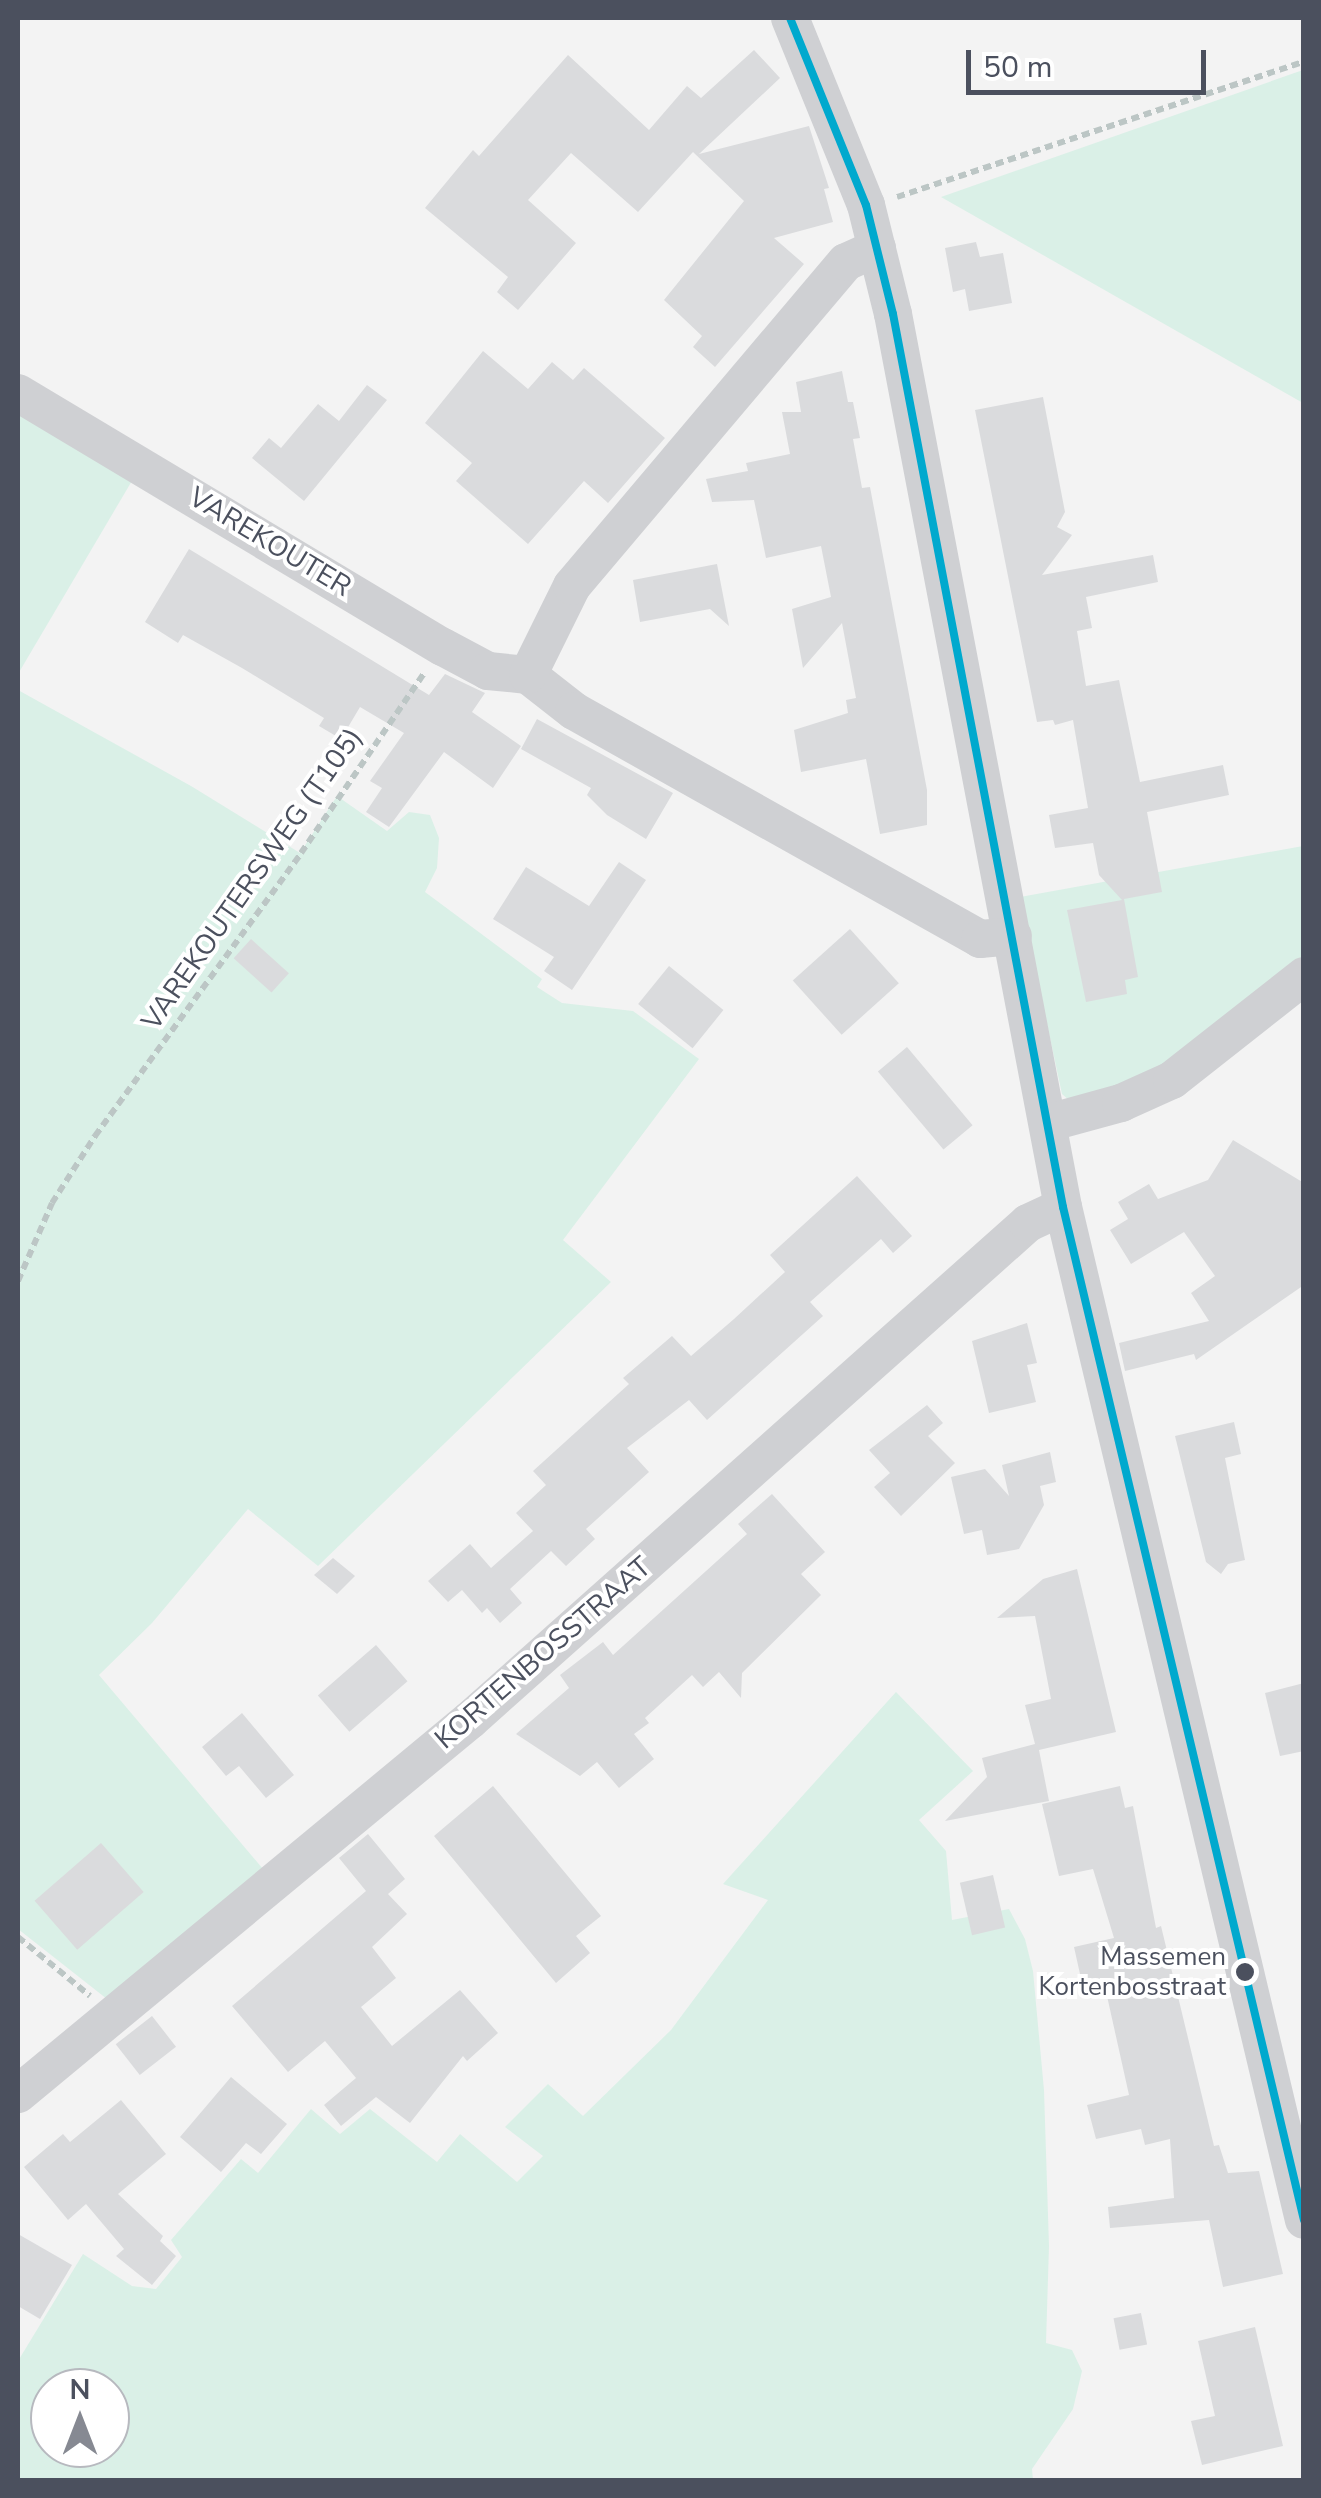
<!DOCTYPE html>
<style>
body{margin:0}
#map{position:relative;width:1321px;height:2498px;overflow:hidden;background:#f3f3f3;font-family:"Nunito Sans",sans-serif}
div>[style]{position:absolute}
[style*='--x']{left:calc(var(--x)*1px);top:calc(var(--y)*1px);width:calc(var(--w)*1px);rotate:calc(var(--a)*1deg)}
.green>*{inset:0;background:#daf0e7}
.building>*{inset:0;background:#dadbdd;transform-origin:0 0}
.path>*{height:6px;margin-top:-3px;transform-origin:0;background:repeating-linear-gradient(90deg,#bcc6c5 0 8px,transparent 0 13px)}
.minor>*{height:38px;margin:-19px;padding:0 19px;transform-origin:19px;border-radius:19px;background:#cfd0d3}
.bus-1>*{height:8px;margin:-4px;padding:0 4px;transform-origin:4px;border-radius:4px;background:#00a9ce}
.dots>*{width:28px;height:28px;translate:-50% -50%;box-sizing:border-box;border:5px solid #fff;border-radius:50%}
span{translate:-50% -50%;white-space:nowrap;text-align:center;line-height:1.15;-webkit-text-stroke:8px #fff;paint-order:stroke}
.bus-label{font-size:26px;color:#4b505e}
.right{translate:-100% -50%;text-align:right}
.street-label{font-size:28px;color:#4b505e}
.frame{position:absolute;inset:0;border:20px solid #4b505e;pointer-events:none}
.north{position:absolute;left:30px;top:2368px;width:100px;height:100px;box-sizing:border-box;background:#fff;border:2px solid #b7b9bf;border-radius:50%;rotate:0deg;font-size:28px;font-weight:700;line-height:40px;text-align:center;color:#4b505e}
.north::after{content:'';display:block;margin:auto;width:35px;height:45px;background:#868992;clip-path:polygon(50% 0,100% 100%,50% 72%,0 100%)}
.scale{position:absolute;left:966px;top:50px;width:240px;height:45px;box-sizing:border-box;border:5px solid #4b505e;border-top:0;padding-left:12px;font-size:30px;line-height:35px;white-space:nowrap;color:#4b505e;-webkit-text-stroke:8px #fff;paint-order:stroke}
</style>
<div id="map">
<div class="green">
<i style="clip-path:polygon(1303px 70px,1303px 403px,941px 197px)"></i>
<i style="clip-path:polygon(18px 405px,136px 474px,18px 674px)"></i>
<i style="clip-path:polygon(18px 690px,191px 786px,300px 853px,337px 796px,387px 831px,409px 812px,430px 815px,439px 838px,437px 868px,425px 892px,542px 979px,537px 987px,562px 1003px,633px 1011px,699px 1059px,563px 1240px,611px 1282px,318px 1566px,248px 1509px,152px 1623px,99px 1675px,263px 1869px,107px 1999px,18px 1929px)"></i>
<i style="clip-path:polygon(1303px 846px,1303px 965px,1152px 1072px,1071px 1102px,1062px 1094px,1020px 897px)"></i>
<i style="clip-path:polygon(evenodd,896px 1692px,973px 1771px,919px 1820px,946px 1851px,952px 1920px,1009px 1909px,1025px 1939px,1033px 1971px,1044px 2090px,1049px 2246px,1046px 2343px,1072px 2350px,1082px 2371px,1073px 2409px,1032px 2469px,1033px 2480px,18px 2480px,18px 2361px,83px 2254px,132px 2286px,156px 2289px,182px 2257px,171px 2240px,241px 2159px,258px 2173px,311px 2109px,340px 2134px,370px 2109px,437px 2162px,460px 2134px,517px 2182px,543px 2156px,505px 2127px,548px 2084px,583px 2116px,671px 2030px,768px 1900px,723px 1884px,896px 1692px,50px 2388px,110px 2388px,110px 2448px,50px 2448px,50px 2388px)"></i>
</div>
<div class="building">
<i style="clip-path:polygon(754px 50px,780px 78px,699px 154px,809px 126px,829px 188px,824px 189px,833px 222px,774px 238px,804px 264px,715px 367px,693px 347px,702px 336px,664px 300px,744px 201px,693px 152px,638px 212px,571px 153px,528px 200px,576px 243px,518px 310px,497px 292px,508px 277px,425px 208px,473px 150px,479px 156px,568px 55px,649px 130px,687px 86px,701px 98px)"></i>
<i style="clip-path:polygon(976px 242px,980px 257px,1003px 253px,1012px 303px,969px 311px,965px 289px,953px 292px,945px 248px)"></i>
<i style="clip-path:polygon(483px 351px,528px 389px,552px 362px,573px 380px,584px 368px,665px 438px,608px 503px,584px 481px,528px 544px,456px 481px,472px 463px,425px 423px)"></i>
<i style="clip-path:polygon(842px 371px,848px 402px,853px 402px,860px 438px,853px 439px,862px 488px,870px 487px,927px 790px,927px 825px,880px 834px,866px 759px,801px 772px,794px 730px,848px 713px,846px 700px,856px 698px,842px 623px,803px 668px,792px 609px,831px 597px,821px 546px,766px 558px,754px 500px,712px 502px,706px 479px,748px 471px,746px 463px,790px 454px,782px 412px,801px 412px,796px 382px)"></i>
<i style="clip-path:polygon(367px 385px,387px 400px,304px 501px,252px 458px,269px 438px,281px 448px,318px 404px,339px 421px)"></i>
<i style="clip-path:polygon(1043px 397px,1065px 512px,1057px 527px,1072px 535px,1042px 575px,1153px 555px,1158px 582px,1086px 597px,1092px 628px,1077px 631px,1086px 686px,1119px 680px,1140px 782px,1223px 765px,1229px 795px,1147px 812px,1162px 892px,1124px 899px,1138px 977px,1125px 980px,1127px 994px,1086px 1002px,1067px 910px,1122px 900px,1099px 875px,1093px 843px,1055px 848px,1049px 815px,1088px 808px,1073px 720px,1055px 725px,1053px 720px,1037px 722px,975px 410px)"></i>
<i style="clip-path:polygon(189px 549px,429px 695px,445px 674px,485px 693px,472px 712px,521px 746px,493px 788px,444px 752px,389px 827px,366px 812px,382px 788px,370px 781px,404px 733px,360px 707px,341px 739px,319px 726px,324px 718px,242px 668px,183px 635px,178px 643px,145px 622px)"></i>
<i style="clip-path:polygon(717px 564px,729px 626px,710px 609px,640px 622px,633px 580px)"></i>
<i style="clip-path:polygon(537px 719px,673px 793px,646px 839px,607px 815px,587px 795px,591px 788px,521px 749px)"></i>
<i style="clip-path:polygon(619px 862px,646px 880px,572px 990px,544px 971px,554px 957px,493px 919px,526px 867px,589px 906px)"></i>
<i style="left:850px;top:929px;width:73px;height:77px;rotate:48deg"></i>
<i style="left:251px;top:939px;width:51px;height:26px;rotate:42deg"></i>
<i style="left:669px;top:966px;width:70px;height:49px;rotate:39deg"></i>
<i style="left:907px;top:1047px;width:102px;height:38px;rotate:50deg"></i>
<i style="clip-path:polygon(1233px 1140px,1304px 1183px,1304px 1285px,1196px 1360px,1194px 1354px,1125px 1371px,1119px 1343px,1209px 1321px,1191px 1293px,1215px 1276px,1184px 1232px,1131px 1264px,1110px 1230px,1128px 1219px,1118px 1202px,1149px 1184px,1158px 1199px,1208px 1180px)"></i>
<i style="clip-path:polygon(857px 1176px,912px 1236px,893px 1253px,881px 1239px,810px 1302px,823px 1316px,707px 1420px,689px 1400px,627px 1448px,649px 1472px,586px 1529px,595px 1539px,566px 1566px,551px 1551px,510px 1589px,522px 1603px,500px 1623px,487px 1608px,482px 1613px,462px 1590px,448px 1602px,428px 1581px,470px 1544px,491px 1568px,533px 1531px,516px 1513px,546px 1485px,533px 1471px,629px 1384px,623px 1378px,672px 1336px,691px 1356px,734px 1319px,785px 1272px,770px 1255px)"></i>
<i style="clip-path:polygon(1027px 1323px,1037px 1363px,1027px 1365px,1036px 1402px,989px 1413px,972px 1341px)"></i>
<i style="clip-path:polygon(927px 1405px,943px 1423px,928px 1436px,955px 1463px,901px 1516px,874px 1487px,890px 1473px,869px 1450px)"></i>
<i style="clip-path:polygon(1234px 1422px,1241px 1454px,1225px 1458px,1245px 1560px,1228px 1564px,1221px 1574px,1206px 1562px,1175px 1436px)"></i>
<i style="clip-path:polygon(1050px 1452px,1056px 1482px,1040px 1486px,1044px 1505px,1019px 1549px,987px 1555px,982px 1530px,964px 1534px,951px 1477px,985px 1469px,1009px 1496px,1002px 1465px)"></i>
<i style="clip-path:polygon(772px 1494px,825px 1552px,801px 1574px,821px 1595px,742px 1673px,741px 1698px,719px 1672px,703px 1687px,692px 1675px,645px 1718px,649px 1723px,634px 1734px,654px 1759px,619px 1788px,597px 1762px,580px 1776px,516px 1734px,569px 1688px,560px 1675px,603px 1642px,613px 1655px,747px 1534px,738px 1524px)"></i>
<i style="clip-path:polygon(333px 1558px,355px 1576px,337px 1594px,314px 1575px)"></i>
<i style="clip-path:polygon(1077px 1569px,1116px 1732px,1039px 1750px,1049px 1801px,945px 1821px,987px 1777px,982px 1758px,1035px 1744px,1025px 1705px,1051px 1699px,1035px 1616px,997px 1618px,1043px 1579px)"></i>
<i style="left:376px;top:1645px;width:48px;height:77px;rotate:49deg"></i>
<i style="clip-path:polygon(1304px 1683px,1304px 1751px,1280px 1756px,1265px 1693px)"></i>
<i style="clip-path:polygon(242px 1713px,294px 1775px,266px 1798px,239px 1766px,226px 1776px,202px 1747px)"></i>
<i style="clip-path:polygon(493px 1786px,601px 1916px,576px 1936px,590px 1953px,556px 1983px,434px 1836px)"></i>
<i style="clip-path:polygon(1120px 1786px,1125px 1808px,1133px 1806px,1156px 1928px,1161px 1926px,1214px 2146px,1219px 2145px,1228px 2173px,1259px 2171px,1283px 2274px,1223px 2287px,1209px 2220px,1110px 2228px,1108px 2207px,1174px 2198px,1170px 2139px,1145px 2145px,1141px 2129px,1096px 2139px,1087px 2105px,1129px 2095px,1105px 1987px,1084px 1992px,1074px 1947px,1114px 1938px,1093px 1869px,1059px 1876px,1042px 1804px)"></i>
<i style="clip-path:polygon(368px 1834px,405px 1879px,388px 1894px,407px 1914px,372px 1947px,396px 1978px,361px 2007px,392px 2046px,460px 1990px,498px 2033px,467px 2061px,463px 2056px,410px 2123px,376px 2097px,341px 2126px,324px 2105px,356px 2078px,325px 2041px,288px 2072px,232px 2006px,366px 1891px,339px 1858px)"></i>
<i style="left:101px;top:1843px;width:65px;height:88px;rotate:49deg"></i>
<i style="left:993px;top:1875px;width:54px;height:34px;rotate:77deg"></i>
<i style="left:152px;top:2016px;width:39px;height:46px;rotate:52deg"></i>
<i style="clip-path:polygon(231px 2077px,287px 2124px,261px 2154px,246px 2143px,221px 2172px,180px 2137px)"></i>
<i style="clip-path:polygon(121px 2100px,166px 2154px,118px 2194px,163px 2236px,160px 2241px,176px 2256px,152px 2285px,116px 2256px,124px 2249px,86px 2204px,68px 2220px,24px 2167px,63px 2134px,70px 2142px)"></i>
<i style="clip-path:polygon(18px 2234px,72px 2265px,40px 2319px,18px 2306px)"></i>
<i style="left:1141px;top:2313px;width:32px;height:28px;rotate:79deg"></i>
<i style="clip-path:polygon(1255px 2327px,1283px 2446px,1202px 2465px,1191px 2421px,1215px 2416px,1198px 2341px)"></i>
</div>
<div class="path">
<i style="--x:897;--y:197;--w:429;--a:-18.4"></i>
<i style="--x:18;--y:1281;--w:85;--a:-66.4"></i>
<i style="--x:52;--y:1203;--w:80;--a:-57.3"></i>
<i style="--x:95;--y:1136;--w:350;--a:-53.9"></i>
<i style="--x:301;--y:853;--w:219;--a:-55.6"></i>
<i style="--x:18;--y:1937;--w:93;--a:39.3"></i>
</div>
<div class="minor">
<i style="--x:790;--y:18;--w:202;--a:67.9"></i>
<i style="--x:866;--y:205;--w:112;--a:76.1"></i>
<i style="--x:893;--y:314;--w:909;--a:79.22"></i>
<i style="--x:1063;--y:1207;--w:1041;--a:76.62"></i>
<i style="--x:18;--y:393;--w:495;--a:30.9"></i>
<i style="--x:443;--y:647;--w:51;--a:28.1"></i>
<i style="--x:488;--y:671;--w:40;--a:5.7"></i>
<i style="--x:528;--y:675;--w:58;--a:38"></i>
<i style="--x:574;--y:711;--w:466;--a:29.3"></i>
<i style="--x:980;--y:939;--w:33;--a:-5"></i>
<i style="--x:528;--y:675;--w:99;--a:-63.7"></i>
<i style="--x:572;--y:586;--w:424;--a:-49.8"></i>
<i style="--x:846;--y:262;--w:34;--a:-24"></i>
<i style="--x:1048;--y:1123;--w:76;--a:-15.3"></i>
<i style="--x:1121;--y:1103;--w:56;--a:-24.3"></i>
<i style="--x:1172;--y:1080;--w:168;--a:-38.2"></i>
<i style="--x:18;--y:2094;--w:587;--a:-39.61"></i>
<i style="--x:470;--y:1720;--w:747;--a:-41.69"></i>
<i style="--x:1028;--y:1223;--w:38;--a:-25"></i>
</div>
<div class="bus-1">
<i style="--x:790;--y:18;--w:202;--a:67.9"></i>
<i style="--x:866;--y:205;--w:112;--a:76.1"></i>
<i style="--x:893;--y:314;--w:909;--a:79.22"></i>
<i style="--x:1063;--y:1207;--w:1041;--a:76.62"></i>
</div>
<div class="dots">
<i style="left:1245px;top:1972px;background:#4b505e"></i>
</div>
<div class="bus-label">
<span class="right" style="left:1226px;top:1972px">Massemen<br>Kortenbosstraat</span>
</div>
<div class="street-label">
<span style="left:270px;top:542px;rotate:31deg">VAREKOUTER</span>
<span style="left:252px;top:879px;rotate:-55deg">VAREKOUTERSWEG (T105)</span>
<span style="left:543px;top:1653px;rotate:-41deg">KORTENBOSSTRAAT</span>
</div>
<div class="frame"></div>
<div class="north">N</div>
<div class="scale">50 m</div>
</div>
